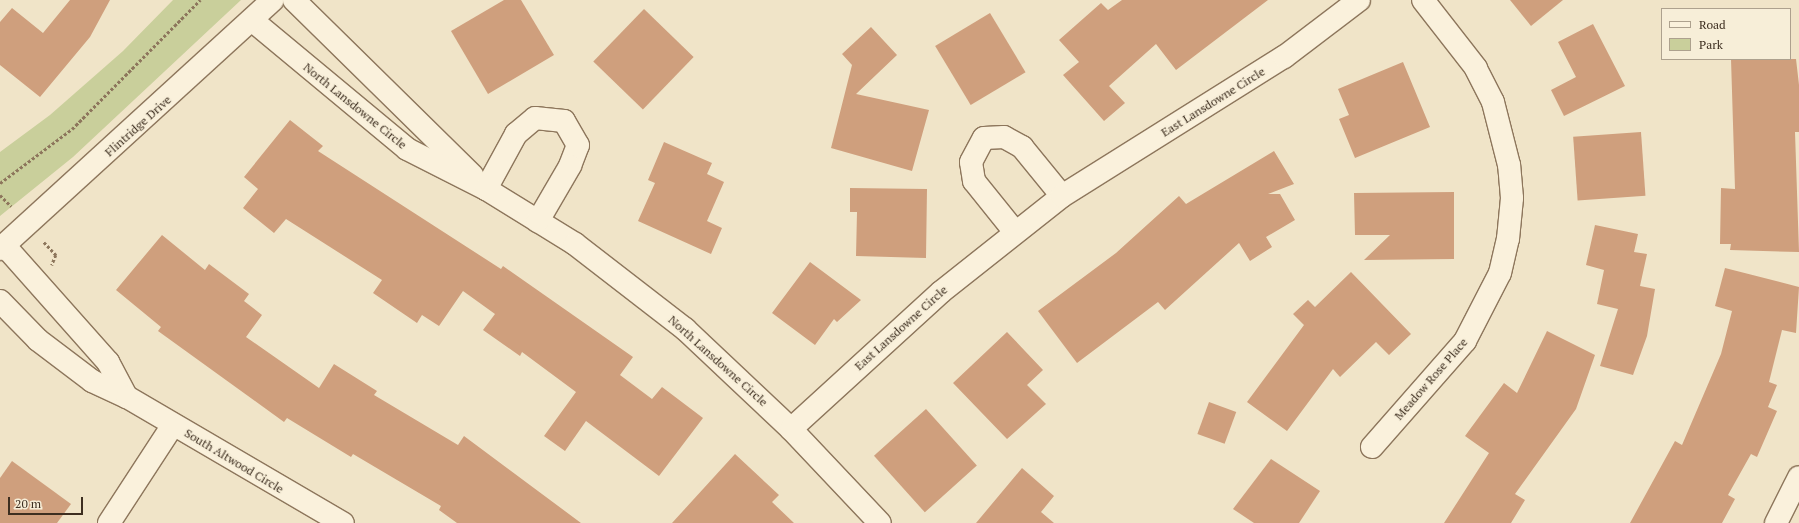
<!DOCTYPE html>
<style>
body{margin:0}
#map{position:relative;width:1799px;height:523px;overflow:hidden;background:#f0e4c8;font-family:"PT Serif",serif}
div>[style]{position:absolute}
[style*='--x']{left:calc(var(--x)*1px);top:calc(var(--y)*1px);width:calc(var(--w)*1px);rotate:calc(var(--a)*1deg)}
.green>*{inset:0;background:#c9cf9b}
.building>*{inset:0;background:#cf9f7d;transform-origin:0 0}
.path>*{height:2.5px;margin-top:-1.25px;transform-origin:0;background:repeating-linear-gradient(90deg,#8d765c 0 3px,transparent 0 5px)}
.roads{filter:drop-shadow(1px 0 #8d765c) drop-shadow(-1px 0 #8d765c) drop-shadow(0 1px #8d765c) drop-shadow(0 -1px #8d765c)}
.minor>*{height:22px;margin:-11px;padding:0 11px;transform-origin:11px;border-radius:11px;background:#faf1dc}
.tertiary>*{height:22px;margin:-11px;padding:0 11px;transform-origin:11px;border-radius:11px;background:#faf1dc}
span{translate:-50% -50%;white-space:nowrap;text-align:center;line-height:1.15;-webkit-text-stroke:3px #f7eed8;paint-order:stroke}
.street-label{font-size:12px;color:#3d2e20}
.legend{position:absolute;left:1661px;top:8px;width:130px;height:52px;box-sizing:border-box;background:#f7eed8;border:1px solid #ada18e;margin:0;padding:5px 7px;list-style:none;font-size:12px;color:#3d2e20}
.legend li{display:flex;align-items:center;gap:8px;height:20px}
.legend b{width:20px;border:1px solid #ada18e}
.scale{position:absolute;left:8px;top:497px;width:75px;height:18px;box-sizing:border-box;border:2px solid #3d2e20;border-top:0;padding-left:5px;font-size:12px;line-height:14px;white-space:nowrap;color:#3d2e20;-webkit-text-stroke:3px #f7eed8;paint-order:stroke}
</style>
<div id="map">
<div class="green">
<i style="clip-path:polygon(173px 0,241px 0,73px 157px,0 216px,0 152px,50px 115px,123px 51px)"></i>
</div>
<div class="building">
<i style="clip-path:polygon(70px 0,110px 0,90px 37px,40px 97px,0 65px,0 22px,12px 8px,43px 33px)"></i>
<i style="clip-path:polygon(504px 0,521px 0,554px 55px,488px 94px,451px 31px)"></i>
<i style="clip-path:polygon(1122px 0,1268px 0,1176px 70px,1156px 44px,1109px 86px,1125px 103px,1104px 121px,1063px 75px,1079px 62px,1059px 40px,1101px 3px,1108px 10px)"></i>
<i style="clip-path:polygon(1510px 0,1563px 0,1531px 26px)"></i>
<i style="left:644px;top:9px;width:69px;height:73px;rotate:44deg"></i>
<i style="left:990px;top:13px;width:69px;height:64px;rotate:59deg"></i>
<i style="clip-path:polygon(1593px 24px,1625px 86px,1564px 116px,1551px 90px,1576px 77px,1558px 42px)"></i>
<i style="clip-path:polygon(871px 27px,897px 55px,856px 94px,929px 110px,912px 171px,831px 148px,852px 65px,842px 54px)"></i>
<i style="clip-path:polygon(1731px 59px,1796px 59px,1799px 85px,1799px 132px,1795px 132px,1799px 252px,1730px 250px,1731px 244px,1720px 244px,1721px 188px,1735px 189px)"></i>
<i style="clip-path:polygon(1403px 62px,1430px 127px,1355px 158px,1339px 119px,1349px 115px,1338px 89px)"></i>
<i style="clip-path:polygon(290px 120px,323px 146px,318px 151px,501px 269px,503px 266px,633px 357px,620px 375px,652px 399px,662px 387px,703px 418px,659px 476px,586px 421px,565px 451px,544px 436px,576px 392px,522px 352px,520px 356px,483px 330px,495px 314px,463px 291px,439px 326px,422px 315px,417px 323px,373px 293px,382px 280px,286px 219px,274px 233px,243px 208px,258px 189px,244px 177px)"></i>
<i style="left:1641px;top:132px;width:64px;height:68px;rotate:86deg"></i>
<i style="clip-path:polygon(664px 142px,712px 163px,707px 174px,724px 182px,707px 221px,722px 228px,711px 254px,638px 221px,655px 183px,648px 180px)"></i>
<i style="clip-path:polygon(1274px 151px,1294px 184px,1268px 194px,1280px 194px,1295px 220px,1266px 237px,1272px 247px,1250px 261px,1239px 243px,1165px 310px,1158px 302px,1077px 363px,1038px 311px,1116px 253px,1179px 196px,1186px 204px)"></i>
<i style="clip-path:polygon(850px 188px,927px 189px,926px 258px,856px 256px,857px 212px,850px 212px)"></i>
<i style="clip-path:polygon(1454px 192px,1454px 259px,1364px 260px,1390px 235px,1355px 235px,1354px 193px)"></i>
<i style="clip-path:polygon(1595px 225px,1638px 234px,1634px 252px,1647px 254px,1640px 286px,1655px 289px,1647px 336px,1633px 375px,1600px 366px,1618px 309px,1597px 304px,1604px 270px,1586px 265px)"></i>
<i style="clip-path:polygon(162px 235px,205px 270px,209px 264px,249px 294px,244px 301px,262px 315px,246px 337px,319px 388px,334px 364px,377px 391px,374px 395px,458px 445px,464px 436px,581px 523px,457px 523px,439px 510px,441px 506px,353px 454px,351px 457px,287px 418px,284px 422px,158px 331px,161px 327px,116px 290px)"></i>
<i style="clip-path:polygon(810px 262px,861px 300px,837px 322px,834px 319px,815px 345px,772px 313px)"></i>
<i style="clip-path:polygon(1725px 268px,1799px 287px,1796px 333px,1782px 330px,1769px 382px,1777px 385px,1768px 407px,1777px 411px,1757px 457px,1751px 454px,1728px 495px,1735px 499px,1722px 523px,1630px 523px,1675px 441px,1682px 445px,1721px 354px,1732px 311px,1715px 306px)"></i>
<i style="clip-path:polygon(1351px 272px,1411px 334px,1389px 355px,1376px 342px,1340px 377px,1333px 369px,1287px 431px,1247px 402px,1304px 325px,1293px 314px,1308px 300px,1315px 307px)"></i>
<i style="clip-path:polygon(1547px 331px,1595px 355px,1576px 409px,1515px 494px,1525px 500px,1511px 523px,1444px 523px,1489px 453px,1465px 436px,1504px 383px,1517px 393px)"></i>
<i style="clip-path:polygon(1007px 332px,1043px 370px,1027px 385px,1046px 404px,1007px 439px,953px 383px)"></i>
<i style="left:1209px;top:402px;width:29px;height:34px;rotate:20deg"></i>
<i style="left:926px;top:409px;width:76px;height:70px;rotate:48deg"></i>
<i style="clip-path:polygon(735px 454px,779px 495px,772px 502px,794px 523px,672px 523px)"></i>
<i style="clip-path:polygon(1271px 459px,1320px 491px,1299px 523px,1254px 523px,1233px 509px)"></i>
<i style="clip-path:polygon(12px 461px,71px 504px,57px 523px,0 523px,0 478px)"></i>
<i style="clip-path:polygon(1022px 468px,1054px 496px,1041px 512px,1054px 523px,976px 523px)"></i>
</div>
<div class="path">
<i style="--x:0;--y:183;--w:90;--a:-36.9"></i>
<i style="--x:72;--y:129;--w:182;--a:-45.2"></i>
<i style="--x:0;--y:195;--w:16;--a:45"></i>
<i style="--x:44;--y:242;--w:18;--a:47"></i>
<i style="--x:56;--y:255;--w:11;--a:112"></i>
</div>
<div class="roads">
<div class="minor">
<i style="--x:294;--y:0;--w:250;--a:44.5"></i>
<i style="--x:253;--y:21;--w:200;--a:39.7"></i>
<i style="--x:407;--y:149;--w:89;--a:26.9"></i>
<i style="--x:486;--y:189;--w:105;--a:31.7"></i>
<i style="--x:575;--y:244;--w:139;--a:37.7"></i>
<i style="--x:685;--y:329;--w:146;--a:43.3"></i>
<i style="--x:791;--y:429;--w:129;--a:46.6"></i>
<i style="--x:486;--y:189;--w:63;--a:-61.4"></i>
<i style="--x:516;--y:134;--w:25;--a:-40"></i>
<i style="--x:535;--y:118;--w:29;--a:6"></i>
<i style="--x:564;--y:121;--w:28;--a:60"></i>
<i style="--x:578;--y:145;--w:22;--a:111"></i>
<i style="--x:570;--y:166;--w:64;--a:120.2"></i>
<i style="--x:1015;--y:232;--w:65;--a:-128.8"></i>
<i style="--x:974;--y:181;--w:19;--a:-99"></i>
<i style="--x:971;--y:162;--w:27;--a:-62"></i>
<i style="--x:984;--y:138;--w:20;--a:-3"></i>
<i style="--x:1004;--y:137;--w:21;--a:29"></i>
<i style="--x:1022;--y:147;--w:63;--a:50.8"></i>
<i style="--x:4;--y:245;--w:157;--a:48.4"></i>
<i style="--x:108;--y:362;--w:40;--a:62"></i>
<i style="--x:0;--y:301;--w:54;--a:45.7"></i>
<i style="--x:38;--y:340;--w:68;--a:37.2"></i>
<i style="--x:92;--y:381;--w:38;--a:25"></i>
<i style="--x:127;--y:397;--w:250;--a:30.3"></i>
<i style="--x:791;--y:429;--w:203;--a:-42.4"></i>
<i style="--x:941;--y:292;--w:154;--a:-38.4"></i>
<i style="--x:1062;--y:196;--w:262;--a:-32.1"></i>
<i style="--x:1284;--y:57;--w:94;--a:-37.2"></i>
<i style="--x:1372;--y:447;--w:141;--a:-48.7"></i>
<i style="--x:1465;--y:341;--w:76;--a:-62.8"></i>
<i style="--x:1500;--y:273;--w:35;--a:-77"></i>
<i style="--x:1508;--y:239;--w:41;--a:-84.4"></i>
<i style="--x:1512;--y:198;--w:33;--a:-95"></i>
<i style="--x:1509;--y:165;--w:65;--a:-104.3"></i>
<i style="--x:1493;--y:102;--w:38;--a:-117"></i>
<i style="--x:1476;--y:68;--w:86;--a:-127.9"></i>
<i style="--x:109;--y:523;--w:117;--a:-56.9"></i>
<i style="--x:1776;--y:523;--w:51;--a:-63.4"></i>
</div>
<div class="tertiary">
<i style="--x:0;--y:249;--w:369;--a:-42.4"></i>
</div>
</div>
<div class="street-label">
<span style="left:1213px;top:102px;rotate:-32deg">East Lansdowne Circle</span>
<span style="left:355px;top:106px;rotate:39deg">North Lansdowne Circle</span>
<span style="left:138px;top:126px;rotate:-42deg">Flintridge Drive</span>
<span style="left:901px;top:328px;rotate:-42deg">East Lansdowne Circle</span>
<span style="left:718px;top:361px;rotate:42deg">North Lansdowne Circle</span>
<span style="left:1431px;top:379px;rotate:-49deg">Meadow Rose Place</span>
<span style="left:234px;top:461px;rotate:31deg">South Altwood Circle</span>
</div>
<ul class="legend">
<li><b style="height:5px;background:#faf1dc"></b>Road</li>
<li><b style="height:11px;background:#c9cf9b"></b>Park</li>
</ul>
<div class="scale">20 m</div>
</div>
